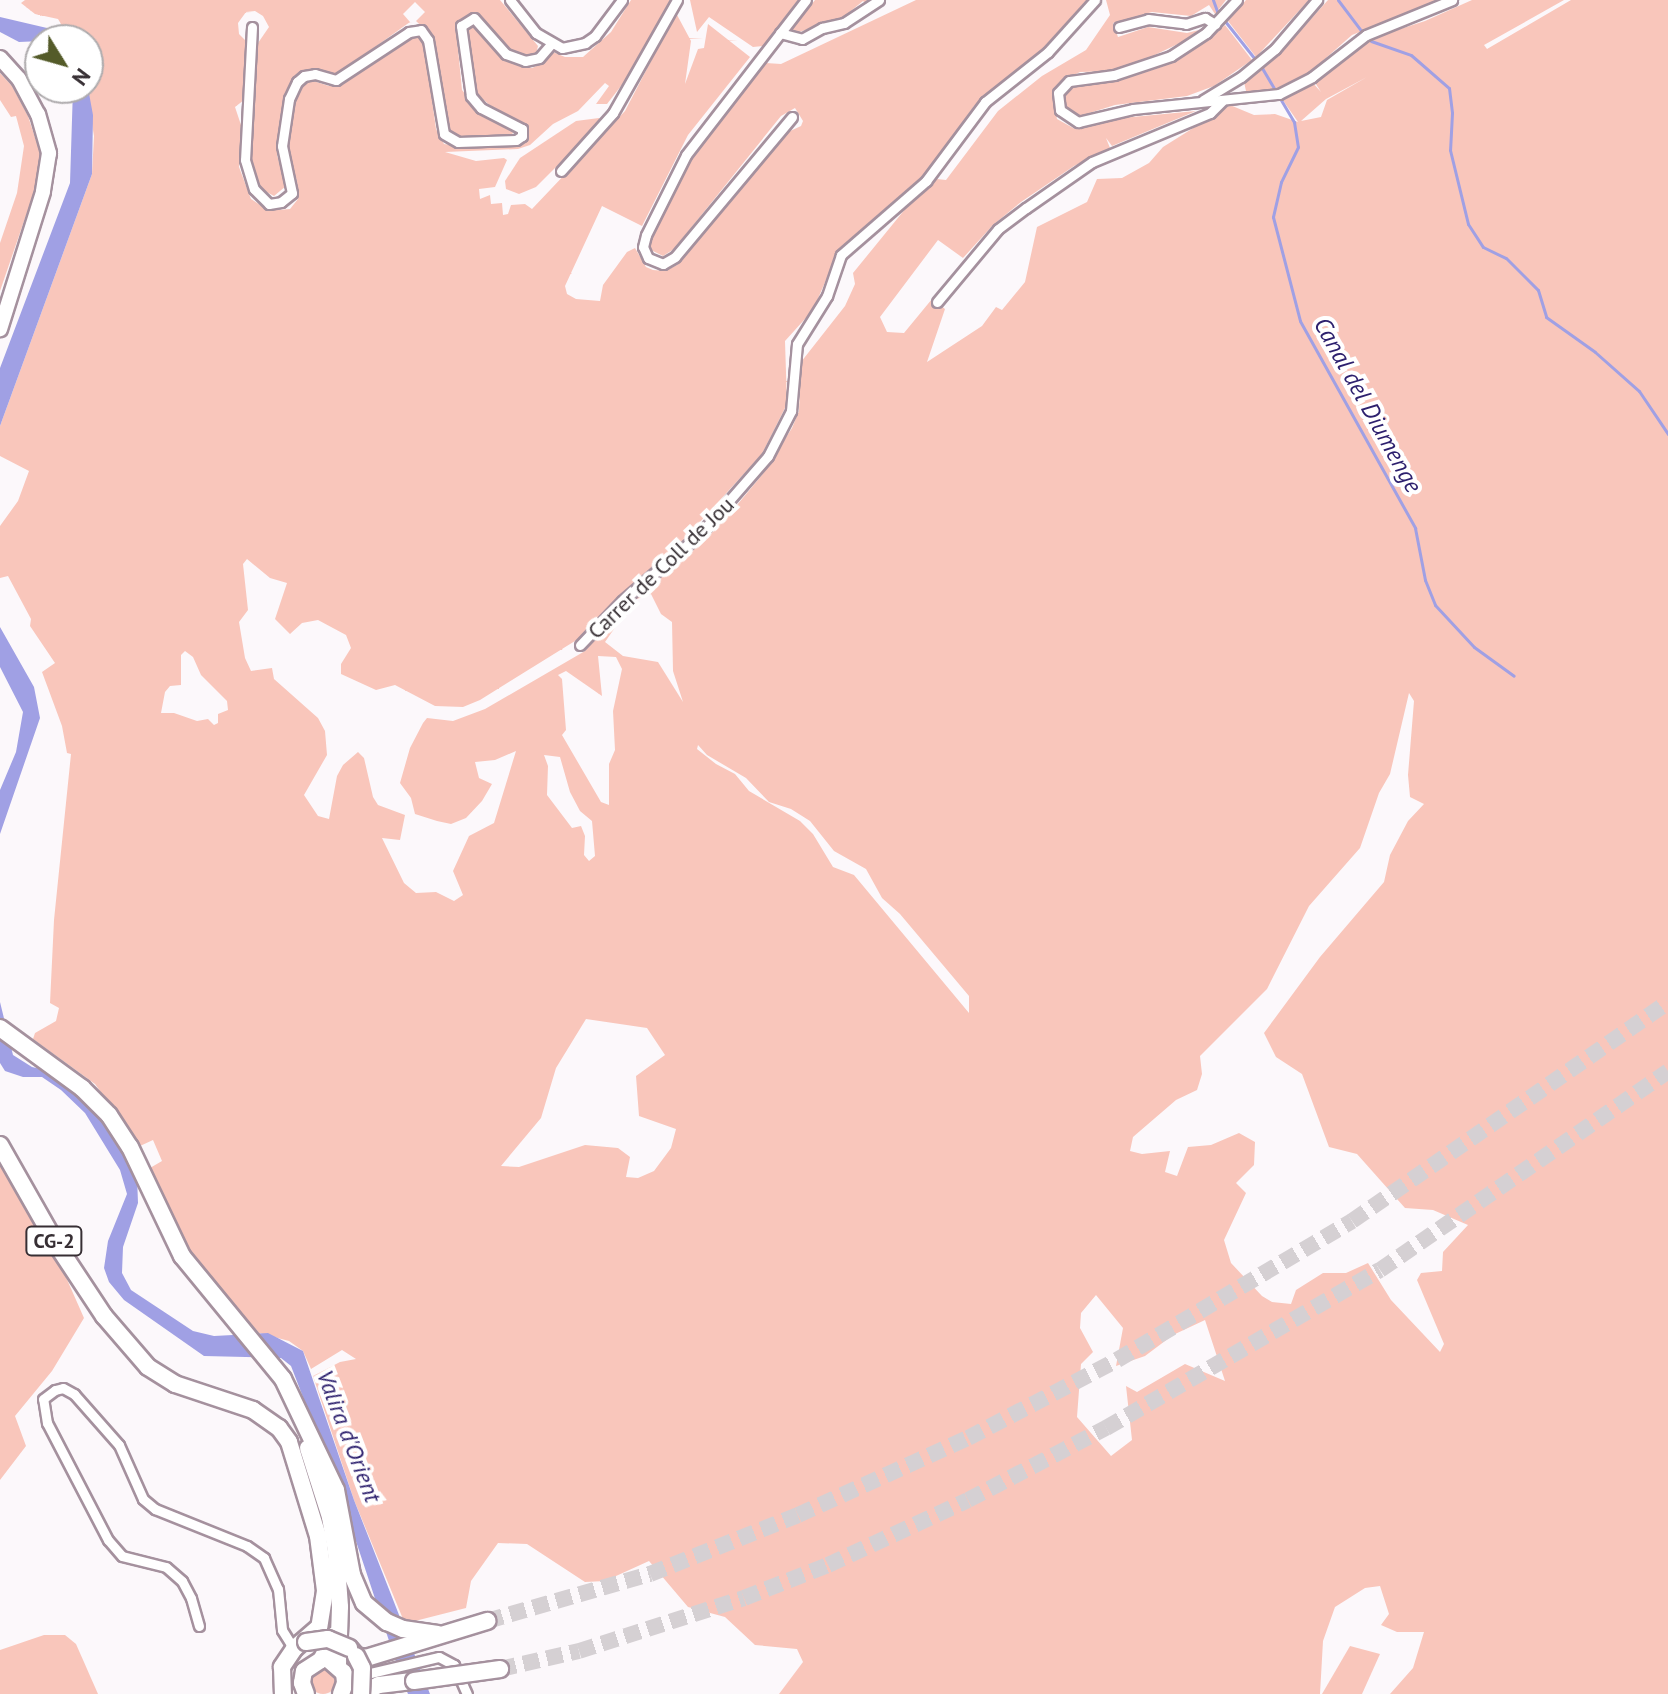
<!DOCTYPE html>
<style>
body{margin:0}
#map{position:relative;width:1668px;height:1694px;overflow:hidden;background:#fcf8fb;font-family:"PT Sans",sans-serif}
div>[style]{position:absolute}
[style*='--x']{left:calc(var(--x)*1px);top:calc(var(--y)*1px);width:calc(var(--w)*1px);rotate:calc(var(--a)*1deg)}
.green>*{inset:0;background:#f9c6bb}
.round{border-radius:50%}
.water>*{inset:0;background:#a0a0e4}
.stream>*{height:3px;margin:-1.5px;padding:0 1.5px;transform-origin:1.5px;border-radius:1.5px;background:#a0a0e4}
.highway-tunnel>*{height:16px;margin-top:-8px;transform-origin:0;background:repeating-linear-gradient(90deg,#d5d0d3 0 16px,transparent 0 24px)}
.roads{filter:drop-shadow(2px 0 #a5919e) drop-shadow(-2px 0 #a5919e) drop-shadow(0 2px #a5919e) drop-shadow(0 -2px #a5919e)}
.street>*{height:9px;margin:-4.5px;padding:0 4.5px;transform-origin:4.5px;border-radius:4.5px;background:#fff}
.secondary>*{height:14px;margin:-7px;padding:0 7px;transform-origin:7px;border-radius:7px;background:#fff}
.highway>*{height:16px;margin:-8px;padding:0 8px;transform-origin:8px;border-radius:8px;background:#fff}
.bridges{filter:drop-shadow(2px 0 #a5919e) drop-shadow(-2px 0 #a5919e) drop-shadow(0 2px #a5919e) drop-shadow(0 -2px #a5919e)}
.highway-bridge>*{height:16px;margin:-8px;padding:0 8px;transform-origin:8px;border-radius:8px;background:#fff}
span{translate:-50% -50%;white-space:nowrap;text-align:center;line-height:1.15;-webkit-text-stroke:8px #fff;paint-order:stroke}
.shield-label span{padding:2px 6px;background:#fff;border:2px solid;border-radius:6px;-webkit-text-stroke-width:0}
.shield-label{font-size:20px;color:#372f34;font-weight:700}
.street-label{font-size:22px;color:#372f34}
.water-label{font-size:24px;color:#2d206e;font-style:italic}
.north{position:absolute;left:24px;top:24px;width:80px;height:80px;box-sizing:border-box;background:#fff;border:2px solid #afacae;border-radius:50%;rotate:127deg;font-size:22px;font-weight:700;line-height:32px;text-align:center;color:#372f34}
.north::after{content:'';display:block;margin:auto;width:28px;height:36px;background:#545b29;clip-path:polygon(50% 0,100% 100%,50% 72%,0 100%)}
</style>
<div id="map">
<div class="green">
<i style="clip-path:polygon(evenodd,25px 0,500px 0,538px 46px,536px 54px,517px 55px,505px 47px,478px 14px,462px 19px,456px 29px,462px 90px,482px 115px,514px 132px,510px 136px,455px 137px,448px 127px,434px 38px,416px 21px,425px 12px,415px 2px,403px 14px,410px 22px,340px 72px,333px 76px,309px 70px,292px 81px,281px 112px,277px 155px,286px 186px,274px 196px,261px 189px,250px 153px,258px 43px,269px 27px,263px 16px,255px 11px,246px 12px,238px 23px,239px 34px,246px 41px,244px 100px,235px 107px,241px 125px,239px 167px,251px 199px,268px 210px,278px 210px,290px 209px,298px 199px,297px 181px,286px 147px,293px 95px,307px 79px,329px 86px,341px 84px,416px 35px,424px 42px,436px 129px,444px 144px,469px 148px,522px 144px,529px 140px,527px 126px,494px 109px,477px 94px,468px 28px,478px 28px,497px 53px,520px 66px,532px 68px,545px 62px,553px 52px,565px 57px,583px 57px,611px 32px,631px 0,670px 0,635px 68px,607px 104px,596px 104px,609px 86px,605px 83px,578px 111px,553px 124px,530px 145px,518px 149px,445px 152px,476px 161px,504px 158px,507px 160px,495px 187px,479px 189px,480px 199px,490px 195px,491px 204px,502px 203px,503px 215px,508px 214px,511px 205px,525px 204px,532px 209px,625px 111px,676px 13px,691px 41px,685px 84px,698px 49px,704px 48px,708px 24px,750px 57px,688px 135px,642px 226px,602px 206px,565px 286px,567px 294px,576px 299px,600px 301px,603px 285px,627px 252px,635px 248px,646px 267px,653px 270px,665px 271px,677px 265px,786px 133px,801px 126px,803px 121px,795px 108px,781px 116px,674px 249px,663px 256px,651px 250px,650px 241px,696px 151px,766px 63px,781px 64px,916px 0,1087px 0,1039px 53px,974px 106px,927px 173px,839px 250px,813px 310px,785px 341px,787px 404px,762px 454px,679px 545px,626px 590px,583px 636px,480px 700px,463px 707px,435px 706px,395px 685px,376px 690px,341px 674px,341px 664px,351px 648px,346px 635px,318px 620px,302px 623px,290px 634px,275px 619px,287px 583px,270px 578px,247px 559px,243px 564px,248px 610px,239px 622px,245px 658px,251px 671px,272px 668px,274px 679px,318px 718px,325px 731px,327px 755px,304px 795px,318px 816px,329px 819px,337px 776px,343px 765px,358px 752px,364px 758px,373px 797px,378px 805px,405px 815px,400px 840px,382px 838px,404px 883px,416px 893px,436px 892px,454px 901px,463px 895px,453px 871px,469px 836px,494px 823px,516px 751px,495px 760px,475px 762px,479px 778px,492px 784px,482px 801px,466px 818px,451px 824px,437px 821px,415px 814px,411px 798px,400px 783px,410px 748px,423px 723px,427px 718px,453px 721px,485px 709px,585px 651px,632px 598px,694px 549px,737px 505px,762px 475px,792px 428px,799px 411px,801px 362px,845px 306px,855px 284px,853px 273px,906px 208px,937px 179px,946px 180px,998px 111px,1042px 76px,1086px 50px,1110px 15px,1106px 0,1226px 0,1215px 14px,1209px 5px,1191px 16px,1152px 12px,1113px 23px,1118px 37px,1148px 27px,1187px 33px,1199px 30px,1182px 42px,1138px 63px,1114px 71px,1080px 72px,1064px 80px,1056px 87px,1053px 99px,1057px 119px,1075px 129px,1122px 118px,1196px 111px,1112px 146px,1106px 138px,1110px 148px,1074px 166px,1021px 202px,993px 225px,963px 258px,938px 240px,880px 317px,887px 332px,904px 333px,932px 299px,945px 309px,927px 362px,982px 326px,996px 307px,1002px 310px,1025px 282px,1037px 227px,1087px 202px,1097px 179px,1122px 178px,1149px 163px,1163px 147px,1230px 105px,1254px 115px,1275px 114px,1298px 122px,1282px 99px,1312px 82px,1321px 92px,1314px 81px,1363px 41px,1425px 21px,1472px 0,1564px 0,1484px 45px,1487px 49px,1571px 0,1668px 0,1668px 1694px,1390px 1694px,1413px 1668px,1424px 1632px,1397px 1632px,1381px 1625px,1389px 1614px,1380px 1586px,1365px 1588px,1335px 1607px,1323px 1641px,1320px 1694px,779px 1694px,803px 1662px,797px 1649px,755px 1645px,725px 1617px,688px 1607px,649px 1561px,605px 1581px,585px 1582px,527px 1544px,498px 1543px,471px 1581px,466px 1608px,415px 1621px,403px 1619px,354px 1500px,313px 1376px,340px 1362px,356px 1359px,342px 1350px,311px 1369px,303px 1351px,289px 1341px,259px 1333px,186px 1248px,150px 1168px,162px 1161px,153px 1140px,140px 1146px,95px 1084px,33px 1039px,35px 1033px,56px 1021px,59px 1008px,50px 1003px,54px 920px,71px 754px,67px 753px,62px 726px,42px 672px,55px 663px,30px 626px,31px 619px,8px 576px,0 578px,0 526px,18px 501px,29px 471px,0 456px,0 426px,92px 174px,94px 136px,88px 99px,88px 40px,65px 40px,57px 34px,61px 24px,58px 19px,35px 14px,21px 3px,25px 0,1367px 77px,1327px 100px,1321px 117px,1301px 121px,1326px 99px,1367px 77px,25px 0,651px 594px,661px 614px,672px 622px,673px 671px,683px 702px,658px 662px,623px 656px,605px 642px,634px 600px,651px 594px,25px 0,185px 651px,193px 657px,201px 675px,227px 701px,228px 710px,218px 714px,218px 723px,214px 725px,208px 719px,197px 721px,174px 713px,161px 713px,165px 692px,170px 686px,181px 685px,181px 655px,185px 651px,25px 0,598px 656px,616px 657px,622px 669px,613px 711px,615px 750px,609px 764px,609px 805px,601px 802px,562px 735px,566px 730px,562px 679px,558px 675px,566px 671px,602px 696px,598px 656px,25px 0,1409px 693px,1414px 701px,1408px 775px,1410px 797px,1424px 804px,1408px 821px,1390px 855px,1384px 882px,1320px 957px,1264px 1033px,1276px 1057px,1302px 1074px,1329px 1147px,1357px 1154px,1405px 1208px,1433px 1210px,1468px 1225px,1443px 1252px,1442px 1271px,1421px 1273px,1417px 1280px,1444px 1344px,1440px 1352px,1391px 1300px,1368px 1263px,1346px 1273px,1323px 1273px,1296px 1290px,1291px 1304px,1272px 1302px,1262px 1296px,1231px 1263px,1224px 1240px,1246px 1193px,1236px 1183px,1254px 1165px,1255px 1142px,1239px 1133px,1211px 1145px,1188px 1147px,1177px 1176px,1165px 1172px,1170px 1151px,1142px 1154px,1130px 1151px,1133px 1137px,1176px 1100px,1197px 1090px,1202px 1074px,1200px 1056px,1267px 989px,1309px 906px,1360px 848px,1379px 793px,1390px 774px,1409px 693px,25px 0,698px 745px,707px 755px,746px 778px,769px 802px,791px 809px,810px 821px,834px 851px,866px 869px,882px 898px,900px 914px,969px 996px,969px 1013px,854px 875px,833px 867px,813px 834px,800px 821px,749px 791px,735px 774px,716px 764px,697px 749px,698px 745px,25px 0,544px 755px,560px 757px,570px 792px,580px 811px,592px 821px,595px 856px,589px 861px,584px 855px,585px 836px,581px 826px,572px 828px,547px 795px,548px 766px,544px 755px,25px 0,586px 1019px,647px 1028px,665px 1055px,636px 1076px,639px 1116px,676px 1129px,671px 1148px,654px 1171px,638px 1178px,626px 1177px,630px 1157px,618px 1148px,585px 1145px,519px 1167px,501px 1166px,541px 1118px,556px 1068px,586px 1019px,25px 0,1096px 1295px,1123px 1328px,1116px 1366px,1145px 1356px,1173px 1335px,1205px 1320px,1225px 1381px,1185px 1364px,1137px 1392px,1126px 1386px,1132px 1440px,1111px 1456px,1077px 1417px,1081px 1364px,1093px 1352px,1080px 1328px,1081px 1313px,1096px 1295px)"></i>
<i style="clip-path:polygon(690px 0,798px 0,763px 46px,753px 47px,709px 17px,697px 32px)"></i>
<i style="clip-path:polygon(815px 0,879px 0,871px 7px,863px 1px,841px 19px,786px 36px)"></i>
<i style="clip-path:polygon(1246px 0,1309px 0,1256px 57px,1228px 21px)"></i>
<i style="clip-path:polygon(1328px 0,1440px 0,1352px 35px,1300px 81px,1264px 92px,1246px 91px,1244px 82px,1278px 56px)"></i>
<i style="clip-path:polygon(1225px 25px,1252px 60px,1214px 86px,1187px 96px,1115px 105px,1083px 115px,1076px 115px,1064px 106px,1067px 89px,1074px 85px,1118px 81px,1164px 66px,1206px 41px)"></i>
<i style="clip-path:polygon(0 73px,12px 86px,28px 116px,41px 156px,33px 195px,0 291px,0 243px,17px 193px,24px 146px,16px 116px,11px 117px,0 100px)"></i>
<i style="clip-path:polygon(599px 118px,601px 122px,536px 187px,519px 194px,506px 189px,505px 181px,520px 158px,576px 121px)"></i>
<i style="clip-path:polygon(0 1151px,50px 1241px,84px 1318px,52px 1371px,15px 1416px,26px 1446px,0 1480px)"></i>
<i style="clip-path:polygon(44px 1635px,65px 1635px,76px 1644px,98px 1694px,0 1694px,0 1650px)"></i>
<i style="clip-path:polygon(1350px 1646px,1380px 1654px,1362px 1694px,1322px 1694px)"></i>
<i class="round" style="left:310px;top:1668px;width:26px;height:26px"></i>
</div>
<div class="water">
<i style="clip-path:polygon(0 17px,47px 28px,65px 40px,19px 42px,0 32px)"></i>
<i style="clip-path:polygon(73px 88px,88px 88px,93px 115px,92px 174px,0 426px,0 368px,70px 183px)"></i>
<i style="clip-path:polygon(0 627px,34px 687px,40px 718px,0 834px,0 790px,16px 752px,23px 712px,0 667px)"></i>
<i style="clip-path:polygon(0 1002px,13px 1055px,32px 1067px,49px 1071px,72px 1087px,98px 1114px,137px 1176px,138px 1203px,123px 1247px,122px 1273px,131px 1290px,193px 1331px,214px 1336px,268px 1333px,303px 1351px,354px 1500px,430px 1694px,408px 1694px,402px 1680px,340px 1493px,291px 1366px,281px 1358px,204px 1356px,124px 1300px,109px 1282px,104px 1268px,108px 1241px,127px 1194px,120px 1170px,85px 1113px,61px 1090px,42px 1077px,23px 1077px,5px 1071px,0 1063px)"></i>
</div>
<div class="stream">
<i style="--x:1213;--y:0;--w:12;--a:70"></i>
<i style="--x:1217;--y:11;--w:73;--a:51.7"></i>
<i style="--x:1262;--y:68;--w:63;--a:59.3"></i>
<i style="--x:1294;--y:122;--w:25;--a:81"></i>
<i style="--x:1298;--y:147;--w:39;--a:116"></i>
<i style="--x:1281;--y:182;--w:36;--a:103"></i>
<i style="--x:1273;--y:217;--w:107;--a:75.4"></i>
<i style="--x:1300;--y:321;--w:237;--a:60.9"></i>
<i style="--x:1415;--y:528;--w:53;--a:79.1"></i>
<i style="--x:1425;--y:580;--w:27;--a:68"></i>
<i style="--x:1435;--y:605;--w:57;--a:47.1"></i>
<i style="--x:1474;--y:647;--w:49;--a:35.9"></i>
<i style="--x:1338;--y:0;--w:39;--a:53"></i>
<i style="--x:1371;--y:41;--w:42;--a:19.3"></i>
<i style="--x:1411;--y:55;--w:50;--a:41"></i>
<i style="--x:1449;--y:88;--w:25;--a:83"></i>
<i style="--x:1452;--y:113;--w:37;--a:93"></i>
<i style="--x:1450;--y:150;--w:76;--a:76.3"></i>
<i style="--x:1468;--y:224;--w:27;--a:57"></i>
<i style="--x:1483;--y:247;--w:25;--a:26"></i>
<i style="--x:1506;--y:258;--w:45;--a:45"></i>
<i style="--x:1538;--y:290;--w:28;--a:73"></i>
<i style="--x:1546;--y:317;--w:60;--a:35.5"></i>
<i style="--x:1595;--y:352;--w:59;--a:41.6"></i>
<i style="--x:1639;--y:391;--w:52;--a:56"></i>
</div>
<div class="highway-tunnel">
<i style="--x:487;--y:1621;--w:170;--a:-16.1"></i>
<i style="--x:650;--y:1574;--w:159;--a:-21.7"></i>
<i style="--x:798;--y:1515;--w:187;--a:-24.4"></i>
<i style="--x:968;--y:1438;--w:168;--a:-27.6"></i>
<i style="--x:1117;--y:1360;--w:273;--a:-30.6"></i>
<i style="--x:1352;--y:1221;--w:384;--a:-34.7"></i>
<i style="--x:500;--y:1669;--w:81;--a:-12.8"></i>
<i style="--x:579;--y:1651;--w:173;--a:-17.8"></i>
<i style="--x:744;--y:1598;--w:90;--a:-21.4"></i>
<i style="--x:828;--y:1565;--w:154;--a:-24.9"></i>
<i style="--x:968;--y:1500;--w:156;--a:-27.6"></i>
<i style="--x:1106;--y:1428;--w:316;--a:-30"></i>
<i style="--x:1380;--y:1270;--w:350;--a:-34.6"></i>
</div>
<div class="roads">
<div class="street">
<i style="--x:510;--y:0;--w:42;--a:51.8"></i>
<i style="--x:536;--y:33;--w:30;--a:30"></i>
<i style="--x:562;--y:48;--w:24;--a:-12"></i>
<i style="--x:585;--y:43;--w:12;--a:-35"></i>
<i style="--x:595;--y:36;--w:45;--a:-53.1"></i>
<i style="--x:1237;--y:0;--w:45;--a:133.2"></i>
<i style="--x:1206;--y:33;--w:42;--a:146.7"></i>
<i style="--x:1171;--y:56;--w:60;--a:161.6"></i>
<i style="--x:1114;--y:75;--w:45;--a:172.4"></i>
<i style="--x:1069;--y:81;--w:16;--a:133"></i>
<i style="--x:1058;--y:93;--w:17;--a:83"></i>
<i style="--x:1060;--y:110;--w:22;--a:34"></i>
<i style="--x:1078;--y:122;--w:57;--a:-13.3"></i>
<i style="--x:1133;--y:109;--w:147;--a:-5.9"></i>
<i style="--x:1279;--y:94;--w:37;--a:-27"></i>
<i style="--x:1312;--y:77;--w:68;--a:-37.9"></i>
<i style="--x:1366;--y:35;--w:93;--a:-22.1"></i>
<i style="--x:252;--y:27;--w:133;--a:93"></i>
<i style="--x:245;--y:160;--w:30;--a:73"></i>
<i style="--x:254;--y:189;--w:21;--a:45"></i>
<i style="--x:269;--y:204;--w:12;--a:-9"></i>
<i style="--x:281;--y:202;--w:14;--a:-39"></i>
<i style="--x:292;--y:193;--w:48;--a:-102"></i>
<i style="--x:282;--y:146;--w:48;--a:-81.5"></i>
<i style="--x:289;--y:99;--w:19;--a:-65"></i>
<i style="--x:297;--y:82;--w:9;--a:-41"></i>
<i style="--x:304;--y:76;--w:11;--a:-10"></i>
<i style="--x:315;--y:74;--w:22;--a:16"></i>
<i style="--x:336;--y:80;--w:87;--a:-33.3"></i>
<i style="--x:409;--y:32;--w:12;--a:-9"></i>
<i style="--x:421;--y:30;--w:12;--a:55"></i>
<i style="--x:428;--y:40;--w:95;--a:80.3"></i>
<i style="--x:444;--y:134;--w:16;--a:30"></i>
<i style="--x:458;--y:142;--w:58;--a:-2"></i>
<i style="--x:516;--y:140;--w:7;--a:-34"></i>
<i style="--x:522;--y:136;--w:7;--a:-90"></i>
<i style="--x:522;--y:129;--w:46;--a:-152.9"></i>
<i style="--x:481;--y:108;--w:16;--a:-130"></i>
<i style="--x:471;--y:96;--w:71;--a:-98.1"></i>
<i style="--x:461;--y:26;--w:15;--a:-32"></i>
<i style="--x:474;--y:18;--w:48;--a:48.4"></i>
<i style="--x:506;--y:54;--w:20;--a:20"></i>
<i style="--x:525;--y:61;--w:14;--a:-12"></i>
<i style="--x:539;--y:58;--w:18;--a:-49"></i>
<i style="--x:1119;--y:27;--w:30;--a:-15"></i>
<i style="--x:1148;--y:19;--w:38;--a:7"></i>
<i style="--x:1186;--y:24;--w:20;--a:-18"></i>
<i style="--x:1205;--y:18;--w:12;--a:31"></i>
<i style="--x:780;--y:33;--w:23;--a:15"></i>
<i style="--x:802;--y:39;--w:23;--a:-29"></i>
<i style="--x:822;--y:28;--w:23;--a:-13"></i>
<i style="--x:844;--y:23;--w:42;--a:-33.3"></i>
<i style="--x:1203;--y:100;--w:44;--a:-31.2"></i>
<i style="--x:1241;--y:77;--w:44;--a:-39.5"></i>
<i style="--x:1275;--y:49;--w:65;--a:-49.4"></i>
<i style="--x:792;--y:117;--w:182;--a:129.9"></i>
<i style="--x:675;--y:257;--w:14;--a:150"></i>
<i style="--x:663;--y:264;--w:16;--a:-158"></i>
<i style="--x:648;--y:258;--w:12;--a:-114"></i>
<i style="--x:643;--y:247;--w:12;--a:-76"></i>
<i style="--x:646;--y:235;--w:89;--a:-63.4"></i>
<i style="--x:686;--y:155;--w:196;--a:-52.3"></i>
<i style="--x:561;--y:171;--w:78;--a:-48.1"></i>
<i style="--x:613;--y:113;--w:130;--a:-60.5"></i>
<i style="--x:937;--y:302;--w:95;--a:-50.1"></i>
<i style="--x:998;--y:229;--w:35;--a:-37"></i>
<i style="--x:1026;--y:208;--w:80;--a:-34.9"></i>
<i style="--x:1092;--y:162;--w:128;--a:-22.6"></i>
<i style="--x:1210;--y:113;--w:17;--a:-45"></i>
<i style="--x:580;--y:645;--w:61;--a:-46.3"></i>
<i style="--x:622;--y:601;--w:103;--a:-40.7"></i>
<i style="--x:700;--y:534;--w:103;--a:-48.9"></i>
<i style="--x:768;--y:456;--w:51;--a:-62.9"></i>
<i style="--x:791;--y:411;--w:67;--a:-84.9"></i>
<i style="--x:797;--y:344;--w:57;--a:-58"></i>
<i style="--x:827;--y:296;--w:43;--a:-71.1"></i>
<i style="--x:841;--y:255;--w:113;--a:-41"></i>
<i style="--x:926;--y:181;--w:99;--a:-53.2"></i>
<i style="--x:985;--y:102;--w:80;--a:-38.4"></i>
<i style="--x:1048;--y:52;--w:70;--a:-47.9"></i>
<i style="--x:199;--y:1626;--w:29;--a:-106"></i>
<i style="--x:191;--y:1598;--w:19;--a:-118"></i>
<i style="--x:182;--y:1581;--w:21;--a:-139"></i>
<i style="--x:166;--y:1567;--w:45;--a:-166"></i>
<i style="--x:122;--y:1556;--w:21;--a:-131"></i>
<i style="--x:108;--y:1540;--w:132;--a:-117.5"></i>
<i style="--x:47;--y:1423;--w:24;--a:-99"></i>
<i style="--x:43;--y:1399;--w:15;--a:-37"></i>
<i style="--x:55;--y:1390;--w:8;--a:-14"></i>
<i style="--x:63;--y:1388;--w:13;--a:29"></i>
<i style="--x:74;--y:1394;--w:68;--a:48.6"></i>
<i style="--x:119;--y:1445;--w:59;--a:66"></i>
<i style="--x:143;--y:1499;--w:16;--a:40"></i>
<i style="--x:155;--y:1509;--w:99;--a:21.9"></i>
<i style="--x:247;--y:1546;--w:21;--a:35"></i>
<i style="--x:264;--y:1558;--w:34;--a:66"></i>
<i style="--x:278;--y:1589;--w:41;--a:84.4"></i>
<i style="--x:282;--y:1630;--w:22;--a:58"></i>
<i style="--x:362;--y:1675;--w:79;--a:-13.2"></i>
<i style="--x:439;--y:1657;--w:17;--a:28"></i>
<i style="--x:454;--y:1665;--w:32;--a:66"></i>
</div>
<div class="secondary">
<i style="--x:0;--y:58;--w:28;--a:48"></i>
<i style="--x:19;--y:79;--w:40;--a:62"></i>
<i style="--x:38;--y:114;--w:41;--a:74.2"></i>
<i style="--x:49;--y:153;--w:39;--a:99"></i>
<i style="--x:43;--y:192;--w:144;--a:107.4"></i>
</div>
<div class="highway">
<i style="--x:0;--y:1028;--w:102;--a:36.2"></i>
<i style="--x:82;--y:1088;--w:38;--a:45"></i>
<i style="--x:109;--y:1115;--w:38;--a:57"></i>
<i style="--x:130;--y:1147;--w:121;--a:64.5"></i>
<i style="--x:182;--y:1256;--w:159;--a:50.6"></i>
<i style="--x:283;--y:1379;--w:123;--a:64.5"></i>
<i style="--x:336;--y:1490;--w:86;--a:79.3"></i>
<i style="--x:352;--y:1575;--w:30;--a:67"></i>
<i style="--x:364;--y:1603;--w:30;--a:40"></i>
<i style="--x:387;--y:1622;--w:17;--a:24"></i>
<i style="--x:403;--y:1629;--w:35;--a:8"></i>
<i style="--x:0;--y:1145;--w:112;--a:60.4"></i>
<i style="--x:55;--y:1242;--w:89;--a:56.5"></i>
<i style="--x:104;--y:1316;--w:67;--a:49.2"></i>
<i style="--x:148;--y:1367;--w:32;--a:32"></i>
<i style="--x:175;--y:1384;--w:82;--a:18.4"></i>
<i style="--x:253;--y:1410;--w:32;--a:35"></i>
<i style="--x:279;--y:1428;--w:17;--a:54"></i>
<i style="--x:289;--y:1442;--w:98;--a:72.9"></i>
<i style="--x:318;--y:1536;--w:55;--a:82.7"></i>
<i style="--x:325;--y:1591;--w:36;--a:99"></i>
<i style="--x:319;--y:1627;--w:33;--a:139"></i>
<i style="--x:294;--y:1649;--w:22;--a:124"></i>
<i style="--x:282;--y:1667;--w:27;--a:88"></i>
<i style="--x:308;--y:1448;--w:72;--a:72.3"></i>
<i style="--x:330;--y:1517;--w:36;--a:80"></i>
<i style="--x:336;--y:1552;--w:55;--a:85.8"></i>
<i style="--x:340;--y:1607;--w:58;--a:92"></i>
<i style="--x:350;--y:1649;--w:9;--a:49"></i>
<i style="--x:356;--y:1656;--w:10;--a:11"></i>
<i style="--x:366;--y:1658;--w:127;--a:-17"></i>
<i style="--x:329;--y:1660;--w:20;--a:41"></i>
<i style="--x:344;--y:1673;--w:10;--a:84"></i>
<i style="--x:345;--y:1683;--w:12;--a:110"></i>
<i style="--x:306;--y:1694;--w:12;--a:-110"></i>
<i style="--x:302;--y:1683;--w:12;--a:-81"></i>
<i style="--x:304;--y:1671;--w:20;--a:-33"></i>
<i style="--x:321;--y:1660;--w:29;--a:-61"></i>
<i style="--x:361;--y:1694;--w:20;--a:-27"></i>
<i style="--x:379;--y:1685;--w:35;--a:-7"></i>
</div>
</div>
<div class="bridges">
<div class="highway-bridge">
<i style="--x:306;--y:1642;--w:22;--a:-8"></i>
<i style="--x:328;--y:1639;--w:23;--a:23"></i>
<i style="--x:356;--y:1656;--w:13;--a:63"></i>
<i style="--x:362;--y:1668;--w:26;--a:92"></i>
<i style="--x:414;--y:1681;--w:87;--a:-7.9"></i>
</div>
</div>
<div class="shield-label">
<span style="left:54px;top:1241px">CG-2</span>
</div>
<div class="street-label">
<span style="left:661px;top:568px;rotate:-44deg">Carrer de Coll de Jou</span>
</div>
<div class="water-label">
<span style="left:1368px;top:405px;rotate:61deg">Canal del Diumenge</span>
<span style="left:349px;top:1436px;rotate:69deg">Valira d'Orient</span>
</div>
<div class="north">N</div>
</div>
